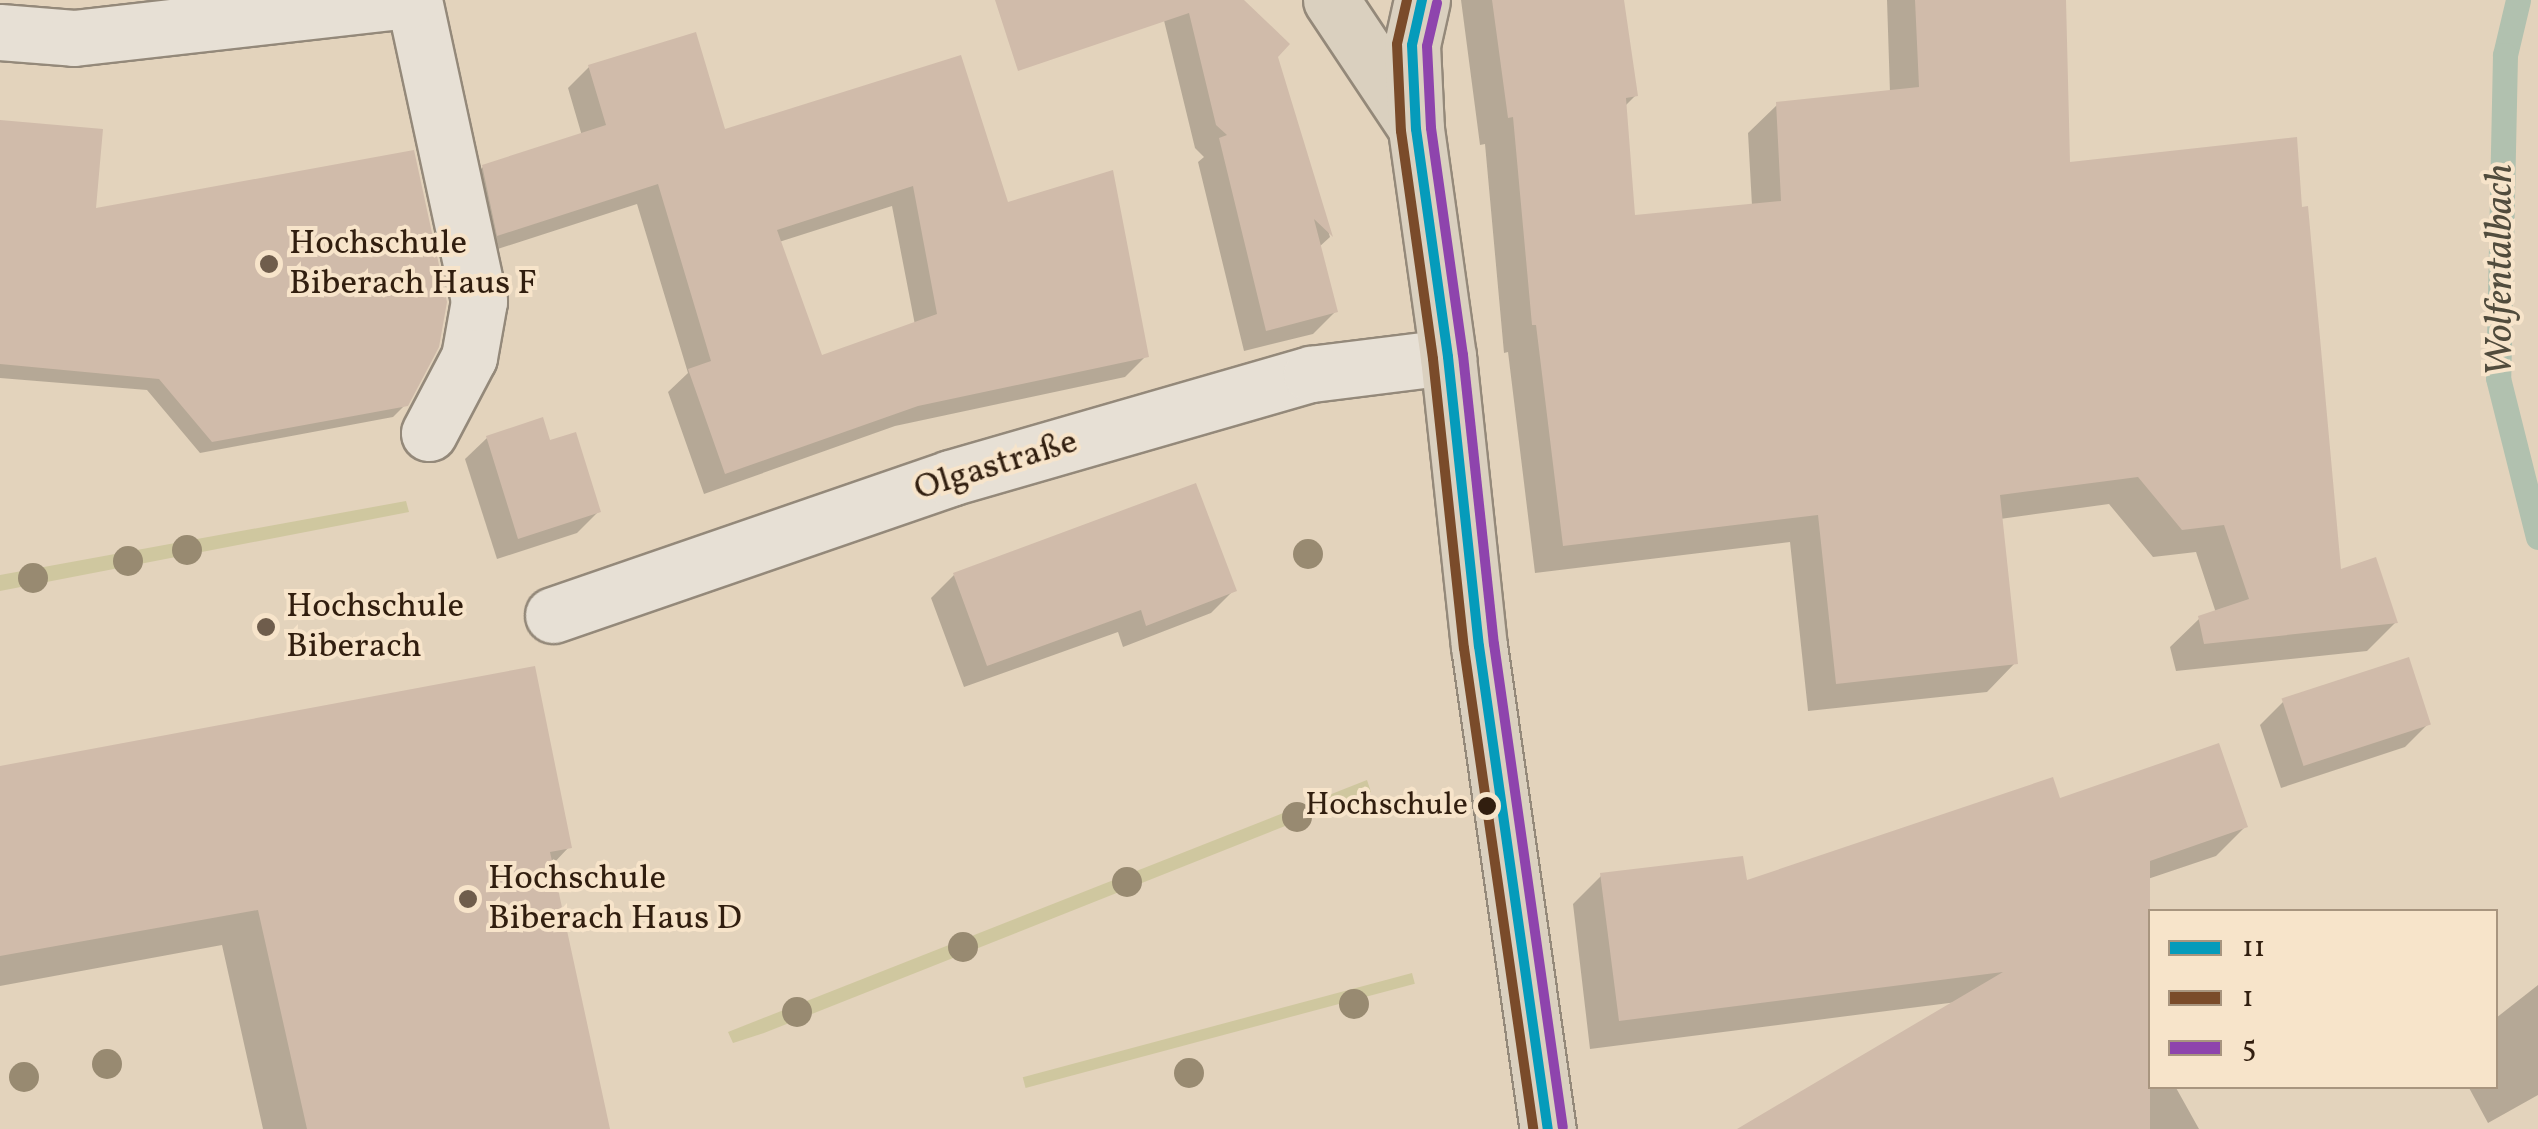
<!DOCTYPE html>
<meta charset="utf-8">
<style>
body{margin:0}
#map{position:relative;width:2538px;height:1129px;overflow:hidden;background:#e3d3bc;font-family:Vollkorn,serif}
div>[style]{position:absolute}
[style*='--x']{left:calc(var(--x)*1px);top:calc(var(--y)*1px);width:calc(var(--w)*1px);rotate:calc(var(--a)*1deg)}
.green>*{inset:0;background:#cfc79f;transform-origin:0 0}
.shadow>*{inset:0;background:#0003}
.stream>*{height:25px;margin:-12.5px;padding:0 12.5px;transform-origin:12.5px;border-radius:12.5px;background:#b1c1af}
.building>*{inset:0;background:#d0bbaa;transform-origin:0 0}
.roads{filter:drop-shadow(2px 0 #94897a) drop-shadow(-2px 0 #94897a) drop-shadow(0 2px #94897a) drop-shadow(0 -2px #94897a)}
.minor>*{height:55px;margin:-27.5px;padding:0 27.5px;transform-origin:27.5px;border-radius:27.5px;background:#e7e0d5}
.major>*{height:55px;margin:-27.5px;padding:0 27.5px;transform-origin:27.5px;border-radius:27.5px;background:#dad0bf}
.bus-1>*{height:10px;margin:-5px;padding:0 5px;transform-origin:5px;border-radius:5px;background:#059bbb}
.bus-2>*{height:10px;margin:-5px;padding:0 5px;transform-origin:5px;border-radius:5px;background:#7a4b2a}
.bus-3>*{height:10px;margin:-5px;padding:0 5px;transform-origin:5px;border-radius:5px;background:#8e44ad}
.trees>*{width:30px;height:30px;margin:-15px;border-radius:50%;background:#988a71}
.dots>*{width:28px;height:28px;translate:-50% -50%;box-sizing:border-box;border:5px solid #f7e4ca;border-radius:50%}
span{translate:-50% -50%;white-space:nowrap;text-align:center;line-height:1.15;-webkit-text-stroke:8px #f7e4ca;paint-order:stroke}
.bus-label{font-size:32px;color:#311e0f}
.right{translate:-100% -50%;text-align:right}
.poi-label{font-size:35px;color:#311e0f}
.left{translate:0 -50%;text-align:left}
.street-label{font-size:35px;color:#311e0f}
.water-label{font-size:38px;color:#514c3d;font-style:italic}
.legend{position:absolute;left:2148px;top:909px;width:350px;height:180px;box-sizing:border-box;background:#f7e4ca;border:2px solid #a8957f;margin:0;padding:12px 18px;list-style:none;font-size:30px;color:#311e0f}
.legend li{display:flex;align-items:center;gap:20px;height:50px}
.legend b{width:50px;border:2px solid #a8957f}
</style>
<div id="map">
<div class="green">
<i style="clip-path:polygon(406px 501px,409px 512px,0 591px,0 575px)"></i>
<i style="clip-path:polygon(1367px 780px,1371px 792px,764px 1033px,733px 1043px,728px 1032px)"></i>
<i style="left:1412px;top:973px;width:11px;height:403px;rotate:75deg"></i>
</div>
<div class="shadow">
<i style="clip-path:polygon(1159px 0,1241px 0,1275px 56px,1330px 237px,1318px 248px,1335px 312px,1313px 334px,1244px 351px,1198px 162px,1204px 157px,1195px 148px)"></i>
<i style="clip-path:polygon(1461px 0,1622px 0,1636px 95px,1624px 107px,1633px 218px,1752px 206px,1748px 133px,1777px 105px,1890px 93px,1887px 0,2063px 0,2068px 165px,2339px 572px,2395px 623px,2367px 651px,2176px 671px,2170px 647px,2199px 619px,2216px 613px,2196px 552px,2153px 557px,2109px 504px,2000px 519px,2015px 663px,1987px 692px,1808px 711px,1790px 542px,1535px 573px,1508px 352px,1504px 353px,1485px 144px,1480px 145px)"></i>
<i style="clip-path:polygon(evenodd,589px 67px,723px 132px,1006px 205px,1146px 356px,1125px 377px,895px 426px,704px 494px,668px 392px,688px 373px,637px 204px,476px 256px,461px 188px,483px 167px,582px 136px,568px 88px,589px 67px,892px 206px,915px 325px,820px 358px,779px 242px,892px 206px)"></i>
<i style="clip-path:polygon(0 123px,93px 211px,406px 404px,393px 417px,200px 453px,147px 390px,0 378px)"></i>
<i style="clip-path:polygon(487px 438px,549px 444px,599px 511px,577px 533px,497px 559px,465px 459px)"></i>
<i style="clip-path:polygon(954px 575px,1234px 590px,1211px 613px,1123px 647px,1118px 632px,964px 687px,931px 598px)"></i>
<i style="clip-path:polygon(2283px 702px,2428px 724px,2405px 747px,2281px 788px,2260px 725px)"></i>
<i style="clip-path:polygon(0 769px,569px 847px,551px 866px,608px 1129px,263px 1129px,222px 945px,0 986px)"></i>
<i style="clip-path:polygon(2058px 801px,2245px 827px,2216px 856px,2124px 887px,2150px 935px,2150px 1086px,2175px 1086px,2199px 1129px,1742px 1129px,1957px 1002px,1590px 1049px,1573px 904px,1601px 876px,1744px 883px)"></i>
<i style="clip-path:polygon(2538px 985px,2538px 1095px,2488px 1123px,2468px 1086px,2496px 1086px,2496px 1018px)"></i>
</div>
<div class="stream">
<i style="--x:2518;--y:0;--w:57;--a:103.3"></i>
<i style="--x:2505;--y:55;--w:323;--a:91.2"></i>
<i style="--x:2498;--y:378;--w:164;--a:75.9"></i>
</div>
<div class="building">
<i style="clip-path:polygon(995px 0,1244px 0,1290px 44px,1278px 57px,1333px 237px,1314px 219px,1338px 312px,1266px 331px,1219px 138px,1227px 135px,1216px 125px,1189px 13px,1018px 71px)"></i>
<i style="clip-path:polygon(1492px 0,1624px 0,1638px 96px,1626px 98px,1635px 215px,1781px 201px,1776px 102px,1919px 87px,1915px 0,2066px 0,2070px 162px,2297px 137px,2302px 207px,2308px 206px,2341px 569px,2376px 557px,2398px 623px,2204px 644px,2198px 616px,2249px 599px,2224px 525px,2182px 530px,2138px 477px,2000px 495px,2018px 664px,1836px 684px,1818px 515px,1563px 546px,1536px 325px,1532px 325px,1513px 117px,1508px 118px)"></i>
<i style="clip-path:polygon(evenodd,696px 32px,725px 129px,961px 55px,1008px 202px,1113px 170px,1149px 357px,918px 406px,725px 474px,688px 369px,711px 361px,658px 184px,497px 236px,482px 165px,606px 125px,588px 65px,696px 32px,913px 186px,937px 314px,822px 355px,777px 230px,913px 186px)"></i>
<i style="clip-path:polygon(0 120px,103px 129px,96px 208px,414px 150px,447px 302px,439px 347px,408px 406px,212px 442px,159px 379px,0 364px)"></i>
<i style="clip-path:polygon(543px 417px,550px 440px,576px 432px,601px 512px,518px 539px,486px 436px)"></i>
<i style="clip-path:polygon(1196px 483px,1237px 591px,1146px 626px,1141px 610px,987px 666px,953px 573px)"></i>
<i style="left:2409px;top:657px;width:71px;height:134px;rotate:72deg"></i>
<i style="clip-path:polygon(535px 666px,572px 848px,550px 852px,610px 1129px,307px 1129px,258px 910px,0 956px,0 766px)"></i>
<i style="clip-path:polygon(2219px 743px,2248px 827px,2150px 861px,2150px 1129px,1737px 1129px,2003px 972px,1619px 1021px,1600px 873px,1743px 856px,1747px 880px,2053px 777px,2060px 798px)"></i>
</div>
<div class="roads">
<div class="minor">
<i style="--x:414;--y:0;--w:308;--a:77.8"></i>
<i style="--x:479;--y:301;--w:57;--a:100.1"></i>
<i style="--x:469;--y:357;--w:86;--a:117.8"></i>
<i style="--x:0;--y:32;--w:74;--a:4.6"></i>
<i style="--x:74;--y:38;--w:337;--a:-6.5"></i>
<i style="--x:553;--y:615;--w:420;--a:-19"></i>
<i style="--x:950;--y:478;--w:376;--a:-16.1"></i>
<i style="--x:1311;--y:374;--w:138;--a:-7.1"></i>
</div>
<div class="major">
<i style="--x:1331;--y:0;--w:151;--a:56.3"></i>
<i style="--x:1422;--y:0;--w:46;--a:102.5"></i>
<i style="--x:1412;--y:45;--w:84;--a:87.3"></i>
<i style="--x:1416;--y:129;--w:230;--a:82"></i>
<i style="--x:1448;--y:357;--w:291;--a:83.9"></i>
<i style="--x:1479;--y:646;--w:488;--a:81.9"></i>
</div>
</div>
<div class="bus-1">
<i style="--x:1422;--y:0;--w:46;--a:102.5"></i>
<i style="--x:1412;--y:45;--w:84;--a:87.3"></i>
<i style="--x:1416;--y:129;--w:230;--a:82"></i>
<i style="--x:1448;--y:357;--w:291;--a:83.9"></i>
<i style="--x:1479;--y:646;--w:488;--a:81.9"></i>
</div>
<div class="bus-2">
<i style="--x:1407;--y:0;--w:45;--a:102.8"></i>
<i style="--x:1397;--y:44;--w:87;--a:87.4"></i>
<i style="--x:1401;--y:131;--w:230;--a:82"></i>
<i style="--x:1433;--y:359;--w:291;--a:83.9"></i>
<i style="--x:1464;--y:648;--w:486;--a:81.8"></i>
</div>
<div class="bus-3">
<i style="--x:1437;--y:3;--w:44;--a:103.1"></i>
<i style="--x:1427;--y:46;--w:82;--a:87.2"></i>
<i style="--x:1431;--y:128;--w:229;--a:82"></i>
<i style="--x:1463;--y:355;--w:291;--a:83.9"></i>
<i style="--x:1494;--y:644;--w:488;--a:81.9"></i>
</div>
<div class="trees">
<i style="left:187px;top:550px"></i>
<i style="left:1308px;top:554px"></i>
<i style="left:128px;top:561px"></i>
<i style="left:33px;top:578px"></i>
<i style="left:1297px;top:817px"></i>
<i style="left:1127px;top:882px"></i>
<i style="left:963px;top:947px"></i>
<i style="left:1354px;top:1004px"></i>
<i style="left:797px;top:1012px"></i>
<i style="left:107px;top:1064px"></i>
<i style="left:1189px;top:1073px"></i>
<i style="left:24px;top:1077px"></i>
</div>
<div class="dots">
<i style="left:269px;top:264px;background:#6f5d4c"></i>
<i style="left:266px;top:627px;background:#6f5d4c"></i>
<i style="left:1487px;top:806px;background:#311e0f"></i>
<i style="left:468px;top:899px;background:#6f5d4c"></i>
</div>
<div class="bus-label">
<span class="right" style="left:1468px;top:806px">Hochschule</span>
</div>
<div class="poi-label">
<span class="left" style="left:289px;top:264px">Hochschule<br>Biberach Haus F</span>
<span class="left" style="left:286px;top:627px">Hochschule<br>Biberach</span>
<span class="left" style="left:488px;top:899px">Hochschule<br>Biberach Haus D</span>
</div>
<div class="street-label">
<span style="left:996px;top:466px;rotate:-17deg">Olgastraße</span>
</div>
<div class="water-label">
<span style="left:2502px;top:270px;rotate:-90deg">Wolfentalbach</span>
</div>
<ul class="legend">
<li><b style="height:12px;background:#059bbb"></b>11</li>
<li><b style="height:12px;background:#7a4b2a"></b>1</li>
<li><b style="height:12px;background:#8e44ad"></b>5</li>
</ul>
</div>
